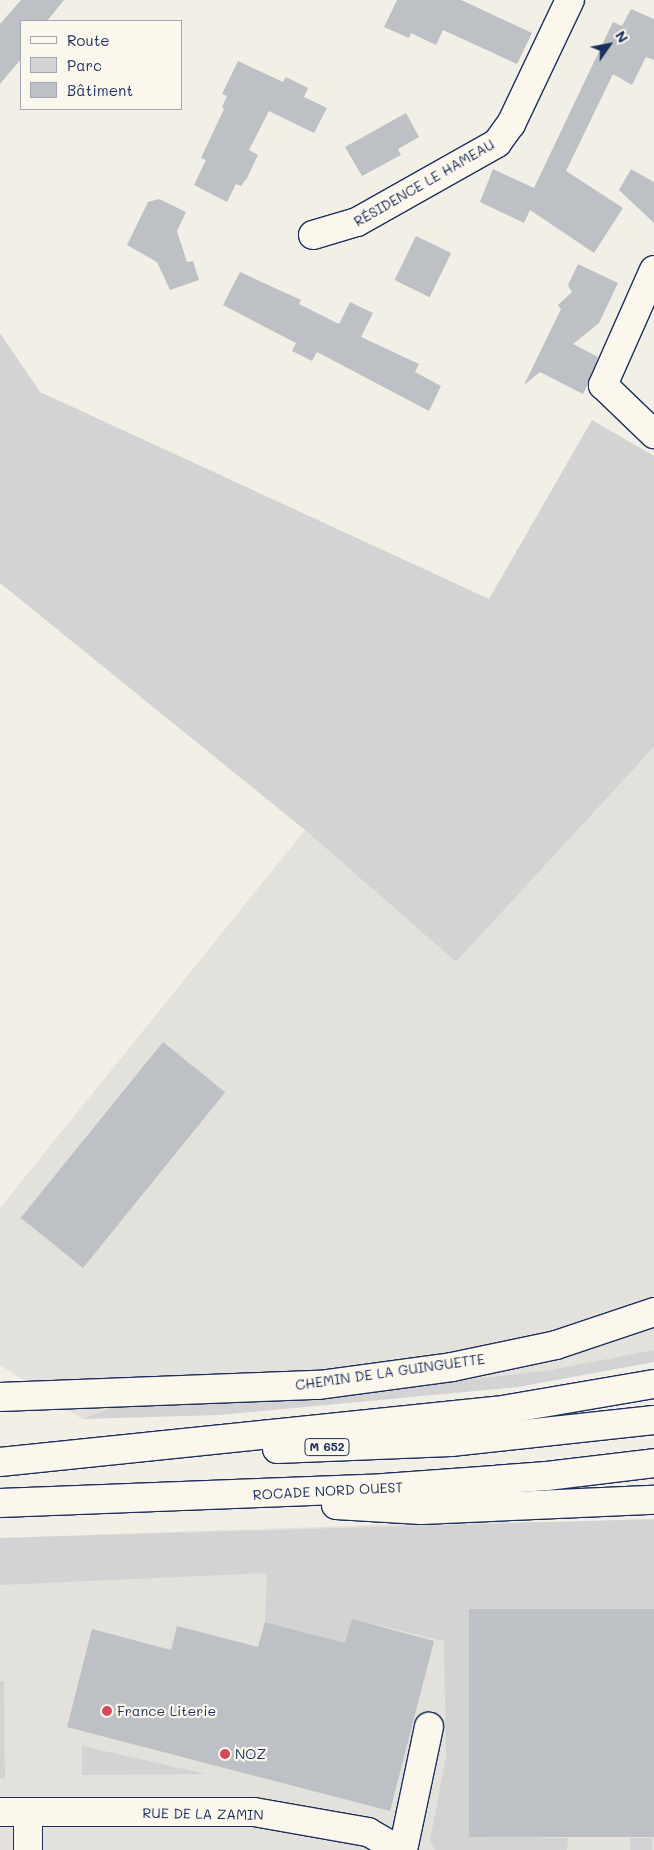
<!DOCTYPE html>
<meta charset="utf-8">
<style>
body{margin:0}
#map{position:relative;width:654px;height:1850px;overflow:hidden;background:#f2efe6;font-family:Mali,sans-serif}
div>[style]{position:absolute}
[style*='--x']{left:calc(var(--x)*1px);top:calc(var(--y)*1px);width:calc(var(--w)*1px);rotate:calc(var(--a)*1deg)}
.built>*{inset:0;background:#e2e1dc}
.green>*{inset:0;background:#d2d3d2;transform-origin:0 0}
.building>*{inset:0;background:#bdc0c4;transform-origin:0 0}
.roads{filter:drop-shadow(1px 0 #1b2f5e) drop-shadow(-1px 0 #1b2f5e) drop-shadow(0 1px #1b2f5e) drop-shadow(0 -1px #1b2f5e)}
.minor>*{height:28px;margin:-14px;padding:0 14px;transform-origin:14px;border-radius:14px;background:#fbf7ec}
.highway>*{height:28px;margin:-14px;padding:0 14px;transform-origin:14px;border-radius:14px;background:#fbf7ec}
.dots>*{width:14px;height:14px;translate:-50% -50%;box-sizing:border-box;border:2px solid #fbf7ec;border-radius:50%}
span{translate:-50% -50%;white-space:nowrap;text-align:center;line-height:1.15;-webkit-text-stroke:4.5px #fbf7ec;paint-order:stroke}
.shield-label span{padding:1px 4px;background:#fbf7ec;border:1px solid;border-radius:4px;-webkit-text-stroke-width:0}
.shield-label{font-size:12px;color:#1b2f5e;font-weight:700}
.street-label{font-size:14px;color:#1b2f5e}
.poi-label{font-size:14px;color:#1b2f5e}
.left{translate:0 -50%;text-align:left}
.legend{position:absolute;left:20px;top:20px;width:162px;height:90px;box-sizing:border-box;background:#fbf7ec;border:1px solid #a1a7b3;margin:0;padding:6px 9px;list-style:none;font-size:15px;color:#1b2f5e}
.legend li{display:flex;align-items:center;gap:10px;height:25px}
.legend b{width:25px;border:1px solid #a1a7b3}
.north{position:absolute;left:584px;top:20px;width:50px;height:50px;-webkit-text-stroke:4px #fbf7ec;paint-order:stroke;rotate:57deg;font-size:14px;font-weight:700;line-height:20px;text-align:center;color:#1b2f5e}
.north::after{content:'';display:block;margin:auto;width:18px;height:22px;background:#1b2f5e;clip-path:polygon(50% 0,100% 100%,50% 72%,0 100%)}
</style>
<div id="map">
<div class="built">
<i style="clip-path:polygon(654px 747px,654px 1350px,550px 1370px,458px 1381px,118px 1405px,82px 1419px,0 1365px,0 1208px,305px 830px,456px 962px)"></i>
<i style="clip-path:polygon(458px 1522px,654px 1522px,654px 1850px,0 1850px,0 1538px)"></i>
</div>
<div class="green">
<i style="clip-path:polygon(0 333px,40px 392px,489px 599px,592px 420px,654px 456px,654px 747px,456px 962px,305px 830px,0 583px)"></i>
<i style="clip-path:polygon(654px 1350px,654px 1362px,518px 1387px,218px 1415px,82px 1419px,118px 1405px,458px 1381px,550px 1370px)"></i>
<i style="clip-path:polygon(654px 1519px,654px 1609px,469px 1609px,470px 1837px,568px 1838px,567px 1850px,435px 1850px,430px 1841px,446px 1757px,444px 1641px,352px 1619px,345px 1643px,265px 1622px,267px 1573px,0 1585px,0 1538px)"></i>
<i style="clip-path:polygon(0 1681px,4px 1681px,5px 1779px,0 1779px)"></i>
<i style="clip-path:polygon(82px 1746px,206px 1774px,82px 1775px)"></i>
<i style="left:630px;top:1838px;width:22px;height:12px"></i>
</div>
<div class="building">
<i style="clip-path:polygon(21px 0,64px 0,47px 21px,21px 21px,21px 59px,0 84px,0 24px)"></i>
<i style="clip-path:polygon(397px 0,461px 0,532px 33px,517px 64px,443px 30px,436px 45px,411px 33px,409px 38px,384px 27px)"></i>
<i style="clip-path:polygon(631px 9px,654px 19px,654px 60px,646px 57px,632px 85px,613px 74px,566px 171px,623px 208px,594px 253px,530px 210px,524px 223px,480px 202px,493px 169px,534px 188px,613px 22px,622px 26px)"></i>
<i style="clip-path:polygon(238px 61px,283px 82px,286px 77px,308px 88px,304px 97px,327px 108px,314px 133px,269px 111px,249px 150px,258px 155px,247px 178px,241px 186px,236px 184px,227px 202px,194px 185px,206px 160px,201px 158px,224px 109px,222px 107px,227px 96px,222px 94px)"></i>
<i style="clip-path:polygon(406px 113px,419px 137px,398px 149px,401px 155px,362px 176px,345px 147px)"></i>
<i style="clip-path:polygon(631px 169px,654px 182px,654px 223px,619px 190px)"></i>
<i style="clip-path:polygon(159px 199px,186px 212px,177px 231px,187px 262px,193px 261px,199px 280px,170px 290px,157px 262px,127px 245px,148px 202px)"></i>
<i style="left:416px;top:236px;width:39px;height:49px;rotate:26deg"></i>
<i style="clip-path:polygon(578px 264px,618px 283px,599px 323px,573px 344px,598px 357px,588px 384px,583px 394px,540px 372px,524px 385px,561px 309px,558px 305px,572px 292px,568px 285px)"></i>
<i style="clip-path:polygon(240px 272px,301px 300px,299px 304px,339px 324px,350px 302px,373px 313px,361px 337px,419px 364px,415px 372px,441px 386px,429px 411px,317px 352px,312px 361px,292px 351px,296px 343px,223px 305px)"></i>
<i style="left:163px;top:1042px;width:80px;height:226px;rotate:39deg"></i>
<i style="left:469px;top:1609px;width:185px;height:228px"></i>
<i style="clip-path:polygon(352px 1619px,434px 1641px,390px 1811px,67px 1727px,92px 1629px,171px 1650px,177px 1626px,258px 1647px,265px 1622px,345px 1643px)"></i>
</div>
<div class="roads">
<div class="minor">
<i style="--x:313;--y:235;--w:46;--a:-16.5"></i>
<i style="--x:357;--y:222;--w:161;--a:-29.4"></i>
<i style="--x:497;--y:143;--w:24;--a:-54"></i>
<i style="--x:511;--y:124;--w:137;--a:-64.6"></i>
<i style="--x:654;--y:270;--w:126;--a:113.9"></i>
<i style="--x:603;--y:385;--w:71;--a:43.9"></i>
<i style="--x:0;--y:1397;--w:319;--a:-2.2"></i>
<i style="--x:319;--y:1385;--w:134;--a:-7.7"></i>
<i style="--x:452;--y:1367;--w:106;--a:-11.9"></i>
<i style="--x:556;--y:1345;--w:103;--a:-18.6"></i>
<i style="--x:0;--y:1812;--w:254;--a:0"></i>
<i style="--x:254;--y:1812;--w:116;--a:10"></i>
<i style="--x:368;--y:1832;--w:36;--a:30"></i>
<i style="--x:28;--y:1850;--w:38;--a:-90"></i>
<i style="--x:403;--y:1850;--w:126;--a:-78.1"></i>
</div>
<div class="highway">
<i style="--x:277;--y:1449;--w:174;--a:-2.3"></i>
<i style="--x:451;--y:1442;--w:204;--a:-6.2"></i>
<i style="--x:0;--y:1462;--w:499;--a:-5.9"></i>
<i style="--x:496;--y:1411;--w:160;--a:-9.7"></i>
<i style="--x:0;--y:1503;--w:370;--a:-2.2"></i>
<i style="--x:370;--y:1489;--w:177;--a:-4.2"></i>
<i style="--x:547;--y:1476;--w:108;--a:-6.9"></i>
<i style="--x:336;--y:1505;--w:85;--a:3.4"></i>
<i style="--x:421;--y:1510;--w:233;--a:-2.5"></i>
</div>
</div>
<div class="dots">
<i style="left:107px;top:1711px;background:#d1495b"></i>
<i style="left:225px;top:1754px;background:#d1495b"></i>
</div>
<div class="shield-label">
<span style="left:327px;top:1447px">M 652</span>
</div>
<div class="street-label">
<span style="left:424px;top:183px;rotate:-30deg">RÉSIDENCE LE HAMEAU</span>
<span style="left:390px;top:1372px;rotate:-8deg">CHEMIN DE LA GUINGUETTE</span>
<span style="left:328px;top:1491px;rotate:-3deg">ROCADE NORD OUEST</span>
<span style="left:203px;top:1814px;rotate:1deg">RUE DE LA ZAMIN</span>
</div>
<div class="poi-label">
<span class="left" style="left:117px;top:1711px">France Literie</span>
<span class="left" style="left:235px;top:1754px">NOZ</span>
</div>
<ul class="legend">
<li><b style="height:6px;background:#fbf7ec"></b>Route</li>
<li><b style="height:14px;background:#d2d3d2"></b>Parc</li>
<li><b style="height:14px;background:#bdc0c4"></b>Bâtiment</li>
</ul>
<div class="north">N</div>
</div>
